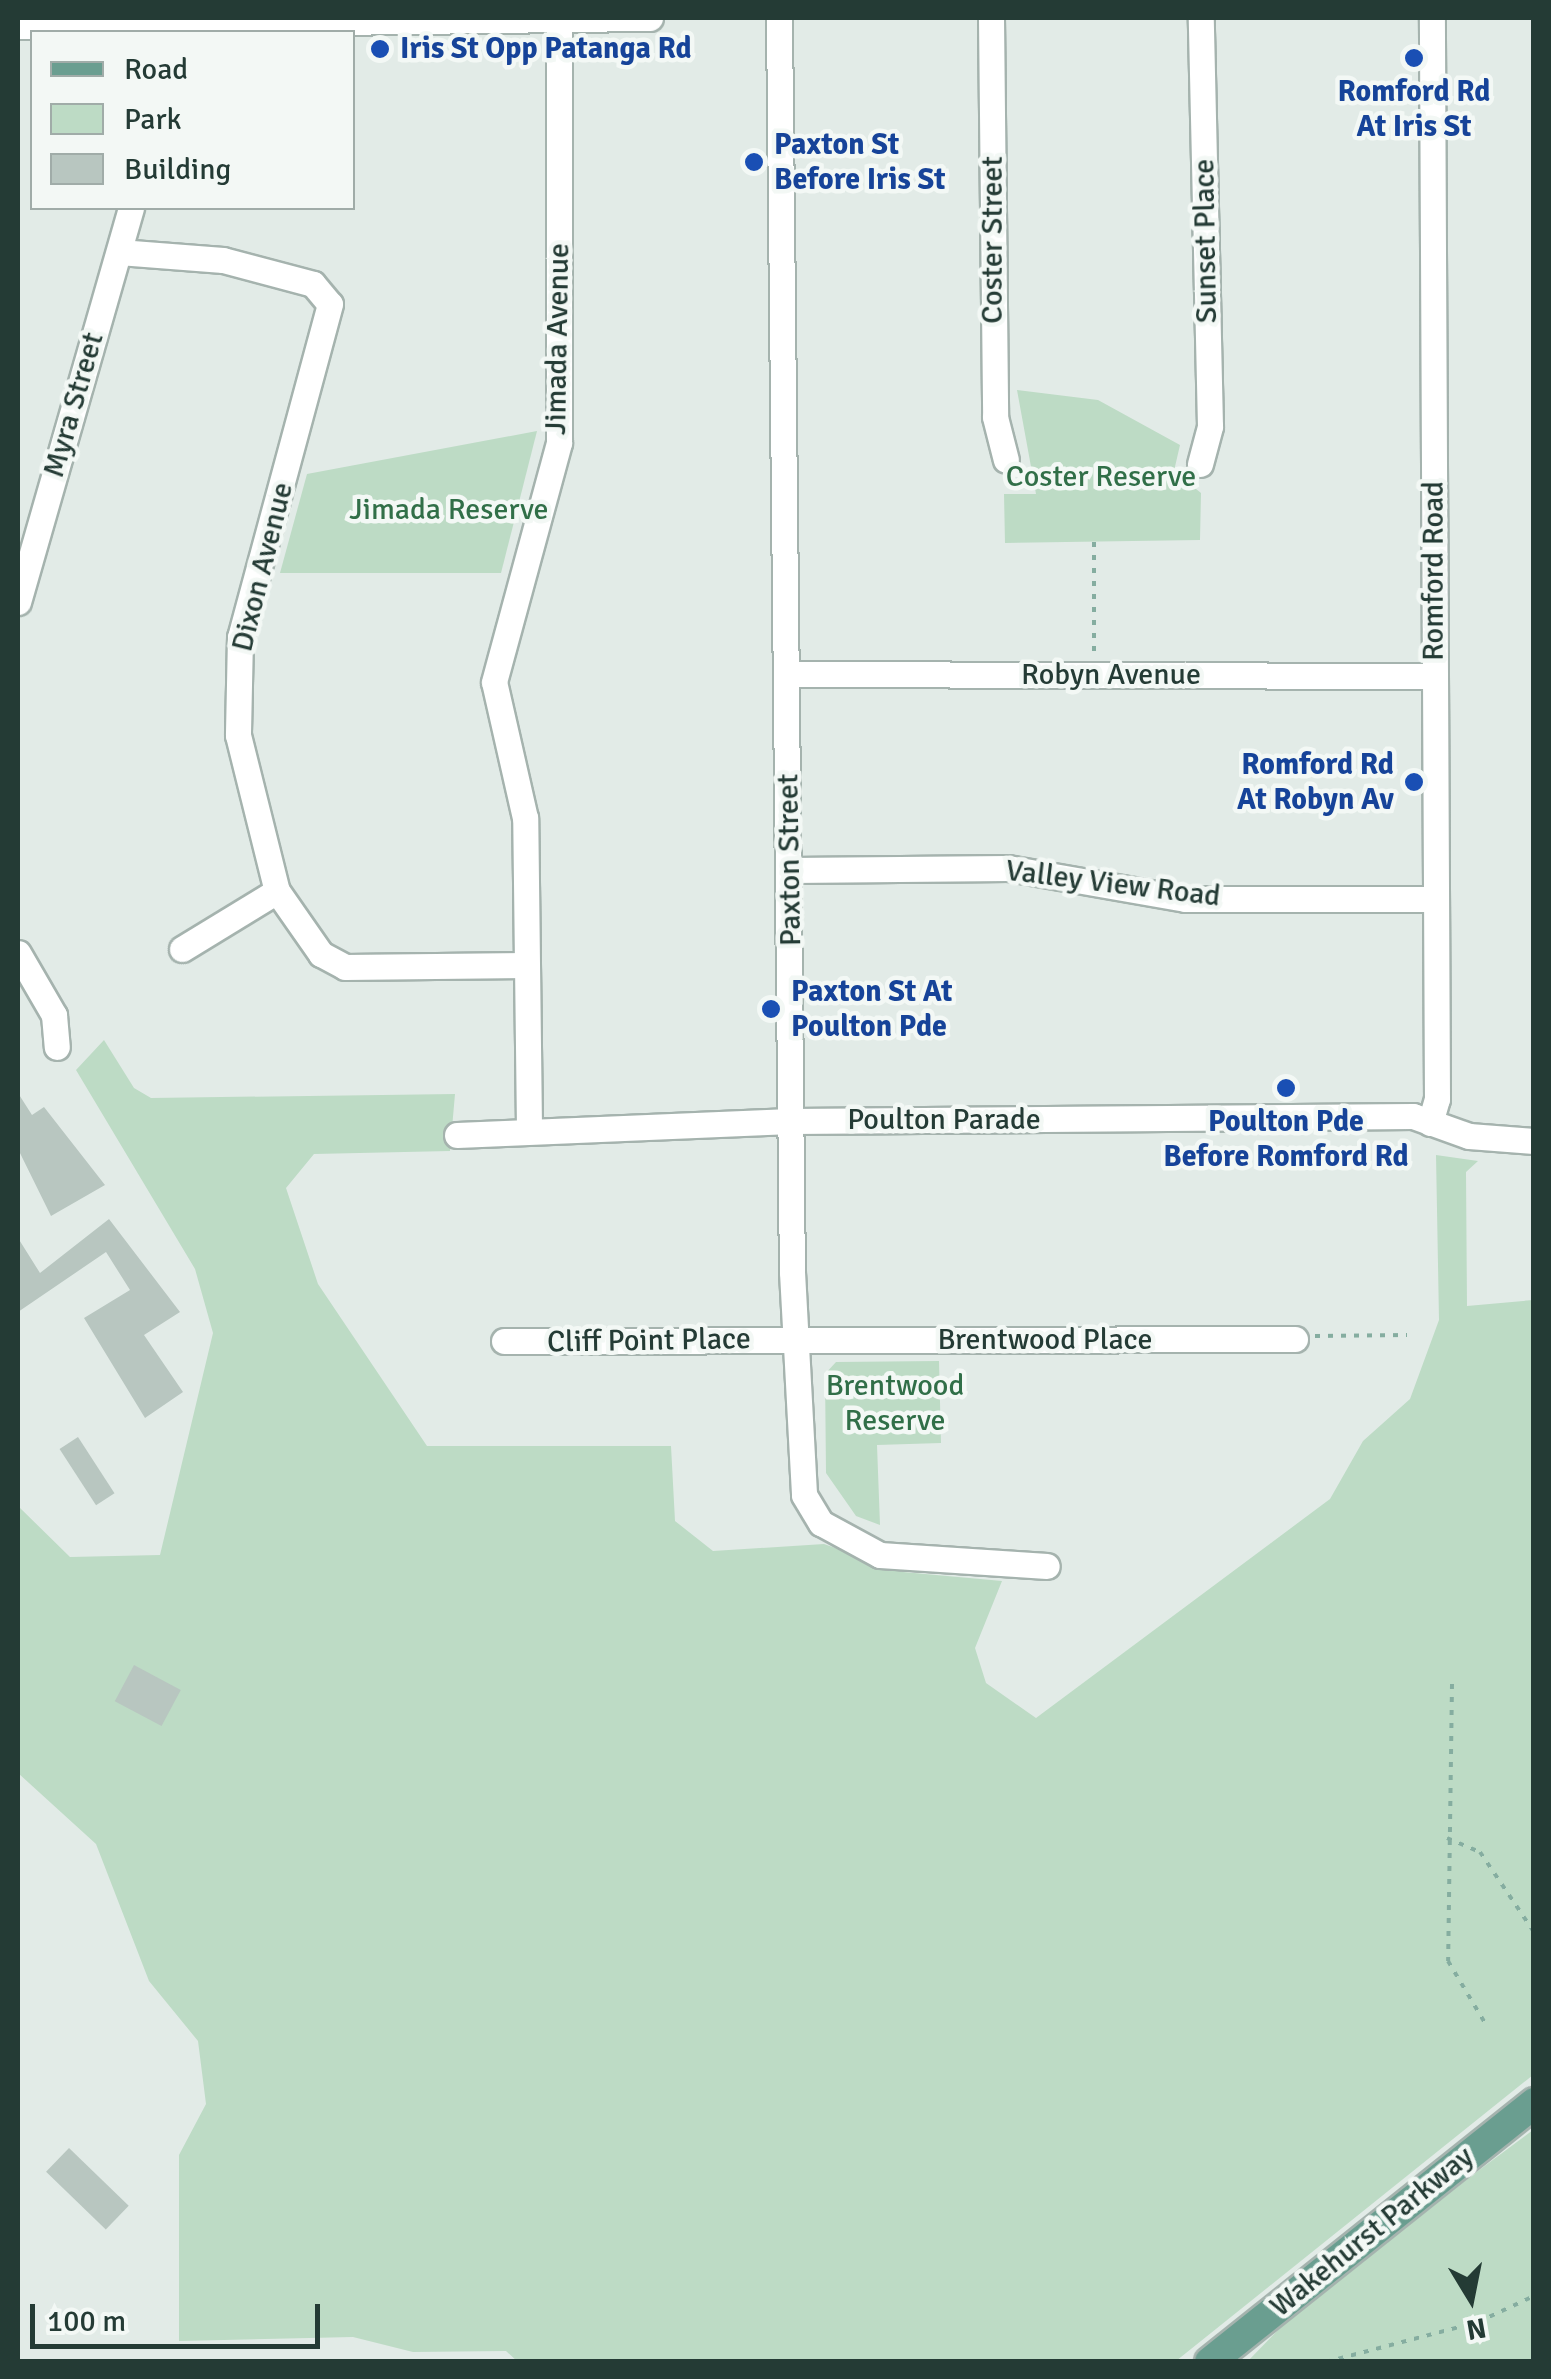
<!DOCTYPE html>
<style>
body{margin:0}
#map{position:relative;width:1551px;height:2379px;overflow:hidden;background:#e2ebe7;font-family:Signika,sans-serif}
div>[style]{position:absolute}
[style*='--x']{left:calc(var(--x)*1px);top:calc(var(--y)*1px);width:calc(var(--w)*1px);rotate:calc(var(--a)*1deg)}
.green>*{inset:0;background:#bddbc5}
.building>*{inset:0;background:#b8c6c0;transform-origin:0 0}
.path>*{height:4px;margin-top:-2px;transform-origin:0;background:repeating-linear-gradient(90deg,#85ada0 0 5px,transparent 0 13px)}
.roads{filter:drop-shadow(2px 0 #a5b3ae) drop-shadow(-2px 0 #a5b3ae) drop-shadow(0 2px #a5b3ae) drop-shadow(0 -2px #a5b3ae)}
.minor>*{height:25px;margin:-12.5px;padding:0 12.5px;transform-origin:12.5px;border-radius:12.5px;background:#fff}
.major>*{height:30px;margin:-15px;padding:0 15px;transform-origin:15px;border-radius:15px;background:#6a9e90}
.dots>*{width:28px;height:28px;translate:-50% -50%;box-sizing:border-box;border:5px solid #f3f8f5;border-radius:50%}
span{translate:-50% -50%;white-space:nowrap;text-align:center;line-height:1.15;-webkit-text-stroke:9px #f3f8f5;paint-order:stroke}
.transit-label{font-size:30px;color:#164399;font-weight:700}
.left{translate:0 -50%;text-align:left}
.right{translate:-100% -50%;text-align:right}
.street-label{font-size:30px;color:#243b35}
.park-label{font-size:30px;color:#316f48}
.frame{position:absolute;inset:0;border:20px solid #243b35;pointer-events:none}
.legend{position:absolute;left:30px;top:30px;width:325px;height:180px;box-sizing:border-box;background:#f3f8f5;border:2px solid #a0aca8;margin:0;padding:12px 18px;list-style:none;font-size:30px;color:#243b35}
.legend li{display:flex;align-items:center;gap:20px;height:50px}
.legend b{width:50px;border:2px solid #a0aca8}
.north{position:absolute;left:1421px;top:2249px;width:100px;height:100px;-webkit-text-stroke:8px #f3f8f5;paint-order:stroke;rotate:170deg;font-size:28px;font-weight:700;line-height:40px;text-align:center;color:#243b35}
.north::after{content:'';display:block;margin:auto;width:35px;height:45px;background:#243b35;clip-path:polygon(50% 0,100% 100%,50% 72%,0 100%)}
.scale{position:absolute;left:30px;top:2304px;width:290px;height:45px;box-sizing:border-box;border:5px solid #243b35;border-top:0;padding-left:12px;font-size:30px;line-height:35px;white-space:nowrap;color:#243b35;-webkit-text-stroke:8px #f3f8f5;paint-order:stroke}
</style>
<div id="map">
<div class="green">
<i style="clip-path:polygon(1017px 390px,1098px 400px,1180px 445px,1174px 471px,1201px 493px,1200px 540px,1005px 543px,1004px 494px,1036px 494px)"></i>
<i style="clip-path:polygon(537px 431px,501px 573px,280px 573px,307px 474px)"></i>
<i style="clip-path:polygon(104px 1040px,134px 1088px,151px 1098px,455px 1094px,450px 1151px,314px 1154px,286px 1188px,318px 1284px,427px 1446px,671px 1446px,675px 1521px,713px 1551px,824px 1544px,903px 1572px,1002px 1581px,975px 1648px,986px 1683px,1036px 1718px,1330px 1499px,1363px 1441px,1410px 1399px,1439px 1320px,1436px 1155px,1478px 1161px,1466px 1172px,1467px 1306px,1533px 1300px,1533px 2075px,1176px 2361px,518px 2362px,506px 2351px,413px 2352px,353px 2337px,179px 2341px,179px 2155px,206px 2104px,198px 2041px,149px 1981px,96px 1844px,18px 1773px,18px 1506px,70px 1557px,160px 1555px,213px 1333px,195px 1269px,76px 1070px)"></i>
<i style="clip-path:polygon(939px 1361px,941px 1443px,877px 1445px,880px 1525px,856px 1516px,826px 1473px,825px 1374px,836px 1362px)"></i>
<i style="clip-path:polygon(1533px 2130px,1533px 2361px,1247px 2362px,1315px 2292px)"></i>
</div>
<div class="building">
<i style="clip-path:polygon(18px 1093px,32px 1115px,44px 1107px,105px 1185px,51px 1216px,18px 1149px)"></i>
<i style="clip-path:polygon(109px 1219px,180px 1312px,144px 1335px,183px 1392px,145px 1418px,84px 1318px,130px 1290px,106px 1252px,18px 1312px,18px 1238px,40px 1273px)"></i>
<i style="left:78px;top:1437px;width:67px;height:22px;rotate:57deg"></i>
<i style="left:134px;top:1665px;width:53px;height:41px;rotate:28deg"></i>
<i style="left:69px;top:2148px;width:83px;height:33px;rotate:44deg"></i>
</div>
<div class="path">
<i style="--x:1094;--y:542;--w:110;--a:90"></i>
<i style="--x:1315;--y:1336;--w:92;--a:-0.6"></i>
<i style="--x:1452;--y:1684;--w:277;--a:90.8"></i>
<i style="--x:1448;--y:1961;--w:72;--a:59.2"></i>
<i style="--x:1447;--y:1838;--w:36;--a:23"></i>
<i style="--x:1480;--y:1852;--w:97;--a:56"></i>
<i style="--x:1326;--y:2362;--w:157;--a:-14.7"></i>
<i style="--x:1478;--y:2322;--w:62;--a:-24.9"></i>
</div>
<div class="roads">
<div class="minor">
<i style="--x:779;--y:18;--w:1254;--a:89.41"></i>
<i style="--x:792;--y:1272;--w:223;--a:86.9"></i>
<i style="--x:804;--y:1495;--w:33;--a:59"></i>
<i style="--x:821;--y:1523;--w:67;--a:28.5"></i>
<i style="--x:880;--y:1555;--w:167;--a:3.8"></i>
<i style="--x:991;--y:18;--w:399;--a:89.4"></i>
<i style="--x:995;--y:417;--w:44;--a:75.7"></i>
<i style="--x:18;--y:26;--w:632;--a:-0.73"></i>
<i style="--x:119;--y:252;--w:104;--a:4.4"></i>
<i style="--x:223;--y:260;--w:93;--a:14.9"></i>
<i style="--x:313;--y:284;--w:26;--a:50"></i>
<i style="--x:330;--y:304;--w:345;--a:105.1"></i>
<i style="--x:240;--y:637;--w:98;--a:91.2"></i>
<i style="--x:238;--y:735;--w:161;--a:76"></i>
<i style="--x:277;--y:891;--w:77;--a:55.1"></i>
<i style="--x:321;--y:954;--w:27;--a:28"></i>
<i style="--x:345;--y:967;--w:181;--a:-0.6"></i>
<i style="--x:1200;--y:464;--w:39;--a:-75"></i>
<i style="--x:1210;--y:426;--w:408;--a:-91.3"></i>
<i style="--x:18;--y:602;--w:410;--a:-74"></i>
<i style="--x:788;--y:674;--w:647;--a:0.18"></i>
<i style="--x:791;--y:870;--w:217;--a:-0.5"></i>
<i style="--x:1008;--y:868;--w:180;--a:9.9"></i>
<i style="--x:1185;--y:899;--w:251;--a:0"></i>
<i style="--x:182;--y:949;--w:111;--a:-31.4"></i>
<i style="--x:18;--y:953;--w:72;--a:59.9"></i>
<i style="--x:54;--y:1015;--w:32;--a:85"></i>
<i style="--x:1430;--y:1123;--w:25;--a:-74"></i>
<i style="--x:1437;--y:1099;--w:1081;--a:-90.27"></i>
<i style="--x:529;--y:1127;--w:309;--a:-90.7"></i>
<i style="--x:525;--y:818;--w:139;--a:-102.8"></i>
<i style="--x:494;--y:682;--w:248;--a:-74.8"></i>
<i style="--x:559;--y:443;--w:424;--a:-90"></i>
<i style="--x:457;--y:1135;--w:334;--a:-2.4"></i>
<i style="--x:791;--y:1121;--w:622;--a:-0.46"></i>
<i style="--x:1413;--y:1116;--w:59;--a:19.7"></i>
<i style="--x:1469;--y:1136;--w:65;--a:4.4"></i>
<i style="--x:504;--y:1341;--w:791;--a:-0.14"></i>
</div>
<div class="major">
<i style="--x:1210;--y:2362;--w:415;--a:-38.6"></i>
</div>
</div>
<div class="dots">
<i style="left:380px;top:49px;background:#1a4fb4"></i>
<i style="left:1414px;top:58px;background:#1a4fb4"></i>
<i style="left:754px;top:162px;background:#1a4fb4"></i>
<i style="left:1414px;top:782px;background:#1a4fb4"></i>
<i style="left:771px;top:1009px;background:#1a4fb4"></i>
<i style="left:1286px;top:1088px;background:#1a4fb4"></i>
</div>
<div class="transit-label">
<span class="left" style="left:400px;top:49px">Iris St Opp Patanga Rd</span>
<span style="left:1414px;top:109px">Romford Rd<br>At Iris St</span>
<span class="left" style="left:774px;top:162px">Paxton St<br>Before Iris St</span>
<span class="right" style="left:1394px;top:782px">Romford Rd<br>At Robyn Av</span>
<span class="left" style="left:791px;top:1009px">Paxton St At<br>Poulton Pde</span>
<span style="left:1286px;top:1139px">Poulton Pde<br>Before Romford Rd</span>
</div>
<div class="street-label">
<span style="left:993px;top:240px;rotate:-90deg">Coster Street</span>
<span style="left:1206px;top:241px;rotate:-91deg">Sunset Place</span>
<span style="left:558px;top:339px;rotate:-89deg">Jimada Avenue</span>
<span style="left:74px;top:405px;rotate:-74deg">Myra Street</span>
<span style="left:263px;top:567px;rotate:-76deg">Dixon Avenue</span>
<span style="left:1434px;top:571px;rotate:-90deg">Romford Road</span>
<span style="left:1111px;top:675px">Robyn Avenue</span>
<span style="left:790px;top:860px;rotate:-91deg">Paxton Street</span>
<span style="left:1113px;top:884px;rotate:7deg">Valley View Road</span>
<span style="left:944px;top:1120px">Poulton Parade</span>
<span style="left:1045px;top:1340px">Brentwood Place</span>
<span style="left:649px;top:1341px;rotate:-1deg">Cliff Point Place</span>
<span style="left:1372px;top:2232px;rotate:-39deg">Wakehurst Parkway</span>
</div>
<div class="park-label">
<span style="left:1101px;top:477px">Coster Reserve</span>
<span style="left:449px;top:510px">Jimada Reserve</span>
<span style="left:895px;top:1403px">Brentwood<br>Reserve</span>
</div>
<div class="frame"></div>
<ul class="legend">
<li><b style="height:12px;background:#6a9e90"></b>Road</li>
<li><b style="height:28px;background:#bddbc5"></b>Park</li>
<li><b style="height:28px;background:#b8c6c0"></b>Building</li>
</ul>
<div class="north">N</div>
<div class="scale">100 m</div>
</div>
